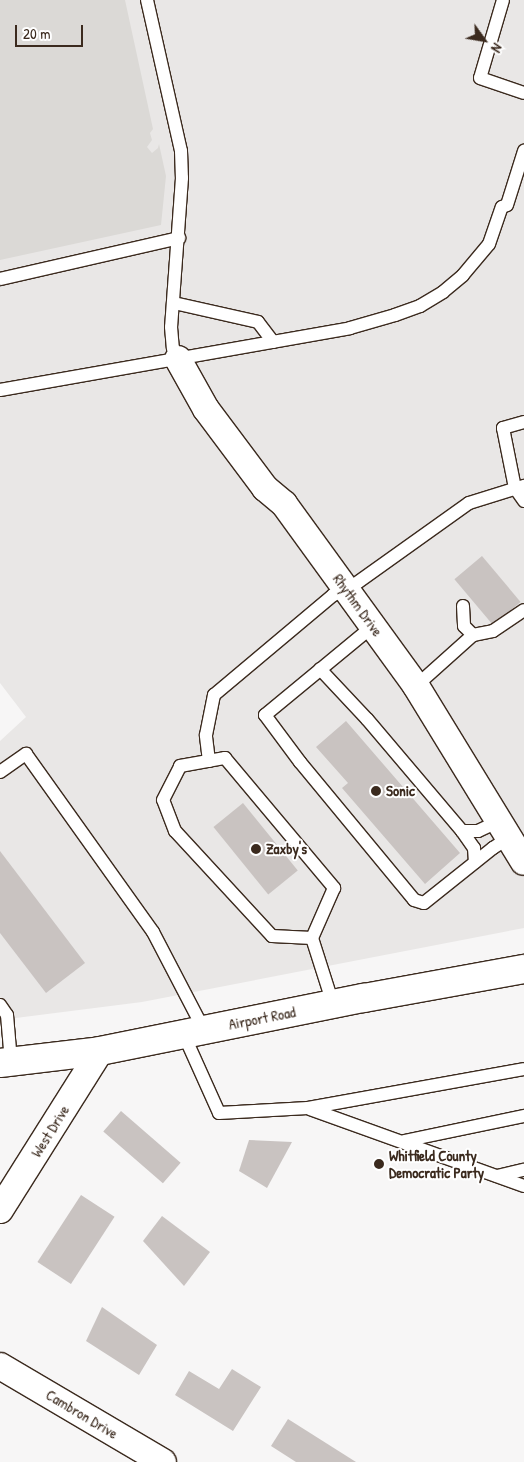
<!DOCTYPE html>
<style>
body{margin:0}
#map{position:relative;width:524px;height:1462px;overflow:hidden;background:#f7f6f6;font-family:"Patrick Hand",sans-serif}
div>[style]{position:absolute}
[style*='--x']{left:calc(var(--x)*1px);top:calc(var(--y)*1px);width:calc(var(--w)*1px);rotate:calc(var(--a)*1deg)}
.built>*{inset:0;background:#e9e7e6}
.green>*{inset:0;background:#dbd9d6}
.building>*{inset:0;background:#c9c3c1;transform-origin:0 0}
.roads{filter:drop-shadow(1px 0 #3b2a1e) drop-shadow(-1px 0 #3b2a1e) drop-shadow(0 1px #3b2a1e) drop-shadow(0 -1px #3b2a1e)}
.service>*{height:12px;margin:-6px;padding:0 6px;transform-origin:6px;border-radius:6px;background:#fff}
.minor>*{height:26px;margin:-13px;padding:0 13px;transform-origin:13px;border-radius:13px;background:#fff}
.tertiary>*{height:28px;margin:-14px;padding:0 14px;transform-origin:14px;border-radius:14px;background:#fff}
.dots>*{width:14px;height:14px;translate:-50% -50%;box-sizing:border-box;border:2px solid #fff;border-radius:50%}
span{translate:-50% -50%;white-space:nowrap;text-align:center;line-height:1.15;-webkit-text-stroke:4px #fff;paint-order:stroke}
.street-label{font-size:15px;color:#3b2a1e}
.poi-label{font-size:15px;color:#3b2a1e;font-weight:700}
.left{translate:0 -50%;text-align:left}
.north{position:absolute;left:459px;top:15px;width:50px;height:50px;-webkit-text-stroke:4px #fff;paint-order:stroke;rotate:122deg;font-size:14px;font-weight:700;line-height:20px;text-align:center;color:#3b2a1e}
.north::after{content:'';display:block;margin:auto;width:18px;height:22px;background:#3b2a1e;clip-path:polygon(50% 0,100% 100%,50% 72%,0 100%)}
.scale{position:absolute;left:15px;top:25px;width:68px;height:22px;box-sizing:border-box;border:2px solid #3b2a1e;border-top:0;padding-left:6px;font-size:15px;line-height:18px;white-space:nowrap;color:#3b2a1e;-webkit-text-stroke:4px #fff;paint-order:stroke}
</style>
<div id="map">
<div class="built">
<i style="clip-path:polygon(0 0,524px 0,524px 928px,142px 1002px,0 1020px,0 741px,26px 717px,0 683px)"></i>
</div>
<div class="green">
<i style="clip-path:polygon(0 0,125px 0,153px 129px,150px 133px,152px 140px,147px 147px,152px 153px,158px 148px,159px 144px,166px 176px,161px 225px,0 260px)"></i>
</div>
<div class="building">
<i style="left:482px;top:556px;width:60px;height:36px;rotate:50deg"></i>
<i style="clip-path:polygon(346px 721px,460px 853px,425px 884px,342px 788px,348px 783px,316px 747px)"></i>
<i style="left:243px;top:803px;width:87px;height:38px;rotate:51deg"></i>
<i style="clip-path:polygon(0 851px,85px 963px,46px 993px,0 933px)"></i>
<i style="left:121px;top:1111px;width:79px;height:27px;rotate:41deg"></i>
<i style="clip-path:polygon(249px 1140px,292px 1142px,267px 1188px,239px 1171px)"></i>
<i style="left:81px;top:1195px;width:40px;height:80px;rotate:33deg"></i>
<i style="clip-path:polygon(162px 1216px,210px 1252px,184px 1286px,143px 1241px)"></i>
<i style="clip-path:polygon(102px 1307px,157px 1345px,139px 1375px,86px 1341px)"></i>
<i style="clip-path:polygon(232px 1369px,261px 1387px,233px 1431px,175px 1395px,189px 1371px,219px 1389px)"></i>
<i style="clip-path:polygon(288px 1419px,356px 1462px,296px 1462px,271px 1446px)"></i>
</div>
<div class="roads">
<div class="service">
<i style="--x:147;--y:0;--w:155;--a:77.3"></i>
<i style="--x:181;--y:151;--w:27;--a:88"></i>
<i style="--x:182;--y:178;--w:149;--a:94.2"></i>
<i style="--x:171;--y:327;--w:21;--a:85"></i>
<i style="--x:173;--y:348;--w:12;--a:66"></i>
<i style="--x:503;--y:0;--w:81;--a:106.4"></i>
<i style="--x:480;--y:78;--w:46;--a:18.8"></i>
<i style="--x:0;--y:279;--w:184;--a:-12.9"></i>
<i style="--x:174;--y:303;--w:86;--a:12.7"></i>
<i style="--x:258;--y:322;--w:25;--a:53"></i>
<i style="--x:0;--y:390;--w:355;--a:-10"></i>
<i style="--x:350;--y:328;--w:47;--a:-16.1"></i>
<i style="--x:395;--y:315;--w:27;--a:-20"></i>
<i style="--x:420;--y:306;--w:27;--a:-31"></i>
<i style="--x:443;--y:292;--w:26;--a:-40"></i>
<i style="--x:463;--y:275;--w:40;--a:-50"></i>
<i style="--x:489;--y:244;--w:39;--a:-71"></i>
<i style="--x:502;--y:207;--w:5;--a:-22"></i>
<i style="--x:507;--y:205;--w:57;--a:-72.5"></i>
<i style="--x:524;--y:422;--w:22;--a:164"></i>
<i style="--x:503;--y:428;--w:61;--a:78.7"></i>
<i style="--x:515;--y:488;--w:16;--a:55"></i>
<i style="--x:463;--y:606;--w:20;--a:87"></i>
<i style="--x:464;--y:626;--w:13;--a:45"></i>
<i style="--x:373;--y:626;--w:140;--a:140.5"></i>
<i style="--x:265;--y:715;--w:59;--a:53.3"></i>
<i style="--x:300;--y:762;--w:179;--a:50.4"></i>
<i style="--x:414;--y:900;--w:10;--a:17"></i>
<i style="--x:424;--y:903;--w:88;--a:-38.6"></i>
<i style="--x:493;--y:848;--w:20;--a:-33"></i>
<i style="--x:320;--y:669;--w:69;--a:46.8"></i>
<i style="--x:367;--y:719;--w:147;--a:49.7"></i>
<i style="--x:462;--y:831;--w:16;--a:0"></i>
<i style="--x:478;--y:831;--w:23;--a:-25"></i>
<i style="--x:416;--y:686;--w:76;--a:-41.8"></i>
<i style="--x:473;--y:635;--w:20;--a:-11"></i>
<i style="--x:493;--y:631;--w:37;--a:-34"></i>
<i style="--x:209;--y:761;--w:26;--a:-97"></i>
<i style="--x:206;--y:735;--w:41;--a:-78.7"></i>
<i style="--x:214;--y:695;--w:155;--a:-40"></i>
<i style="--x:333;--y:595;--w:15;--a:-20"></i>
<i style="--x:347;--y:590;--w:150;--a:-35.5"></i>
<i style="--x:469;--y:503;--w:58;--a:-17.2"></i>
<i style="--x:0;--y:772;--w:32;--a:-35"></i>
<i style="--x:26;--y:754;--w:219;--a:54.5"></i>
<i style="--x:153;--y:932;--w:110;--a:62.5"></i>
<i style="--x:462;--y:831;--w:21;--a:55"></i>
<i style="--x:474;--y:848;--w:14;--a:86"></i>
<i style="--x:312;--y:938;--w:40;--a:-177.1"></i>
<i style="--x:272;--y:936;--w:143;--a:-132.7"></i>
<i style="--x:175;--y:831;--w:33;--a:-111"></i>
<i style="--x:163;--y:800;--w:38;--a:-63"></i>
<i style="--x:180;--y:766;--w:46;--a:-10.1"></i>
<i style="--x:225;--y:758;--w:170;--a:50"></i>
<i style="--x:334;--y:888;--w:55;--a:113.7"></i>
<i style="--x:312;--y:938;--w:69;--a:72.3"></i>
<i style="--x:0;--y:1005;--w:12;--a:55"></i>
<i style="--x:7;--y:1015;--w:47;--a:85.1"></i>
<i style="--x:184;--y:1035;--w:85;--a:65.8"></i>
<i style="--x:219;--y:1113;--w:89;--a:-3.2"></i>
<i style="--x:308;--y:1108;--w:219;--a:-10.2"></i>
<i style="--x:310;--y:1109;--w:227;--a:19.8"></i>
<i style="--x:404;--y:1141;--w:123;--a:-11.8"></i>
<i style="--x:497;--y:1176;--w:28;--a:-13"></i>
</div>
<div class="minor">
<i style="--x:178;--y:359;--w:57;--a:60.8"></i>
<i style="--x:206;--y:409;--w:99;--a:53.2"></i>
<i style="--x:265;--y:488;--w:25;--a:40"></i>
<i style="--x:284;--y:504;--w:225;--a:54"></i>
<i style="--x:416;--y:686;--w:206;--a:58.5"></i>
<i style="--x:0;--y:1210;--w:188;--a:-57.8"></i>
<i style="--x:0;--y:1366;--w:189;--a:30.5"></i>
</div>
<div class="tertiary">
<i style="--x:0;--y:1063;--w:101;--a:-6.8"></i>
<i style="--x:100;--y:1051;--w:269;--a:-11.4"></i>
<i style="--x:364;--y:998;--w:163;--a:-10.3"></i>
</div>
</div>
<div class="dots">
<i style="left:376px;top:791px;background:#3b2a1e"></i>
<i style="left:256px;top:849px;background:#3b2a1e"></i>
<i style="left:379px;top:1164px;background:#3b2a1e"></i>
</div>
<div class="street-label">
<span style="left:358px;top:605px;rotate:54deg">Rhythm Drive</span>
<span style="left:262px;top:1018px;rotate:-11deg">Airport Road</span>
<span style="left:50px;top:1131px;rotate:-58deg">West Drive</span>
<span style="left:82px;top:1414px;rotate:31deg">Cambron Drive</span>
</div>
<div class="poi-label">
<span class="left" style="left:386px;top:791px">Sonic</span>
<span class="left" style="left:266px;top:849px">Zaxby's</span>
<span class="left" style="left:389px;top:1164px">Whitfield County<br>Democratic Party</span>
</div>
<div class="north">N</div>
<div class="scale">20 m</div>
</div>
